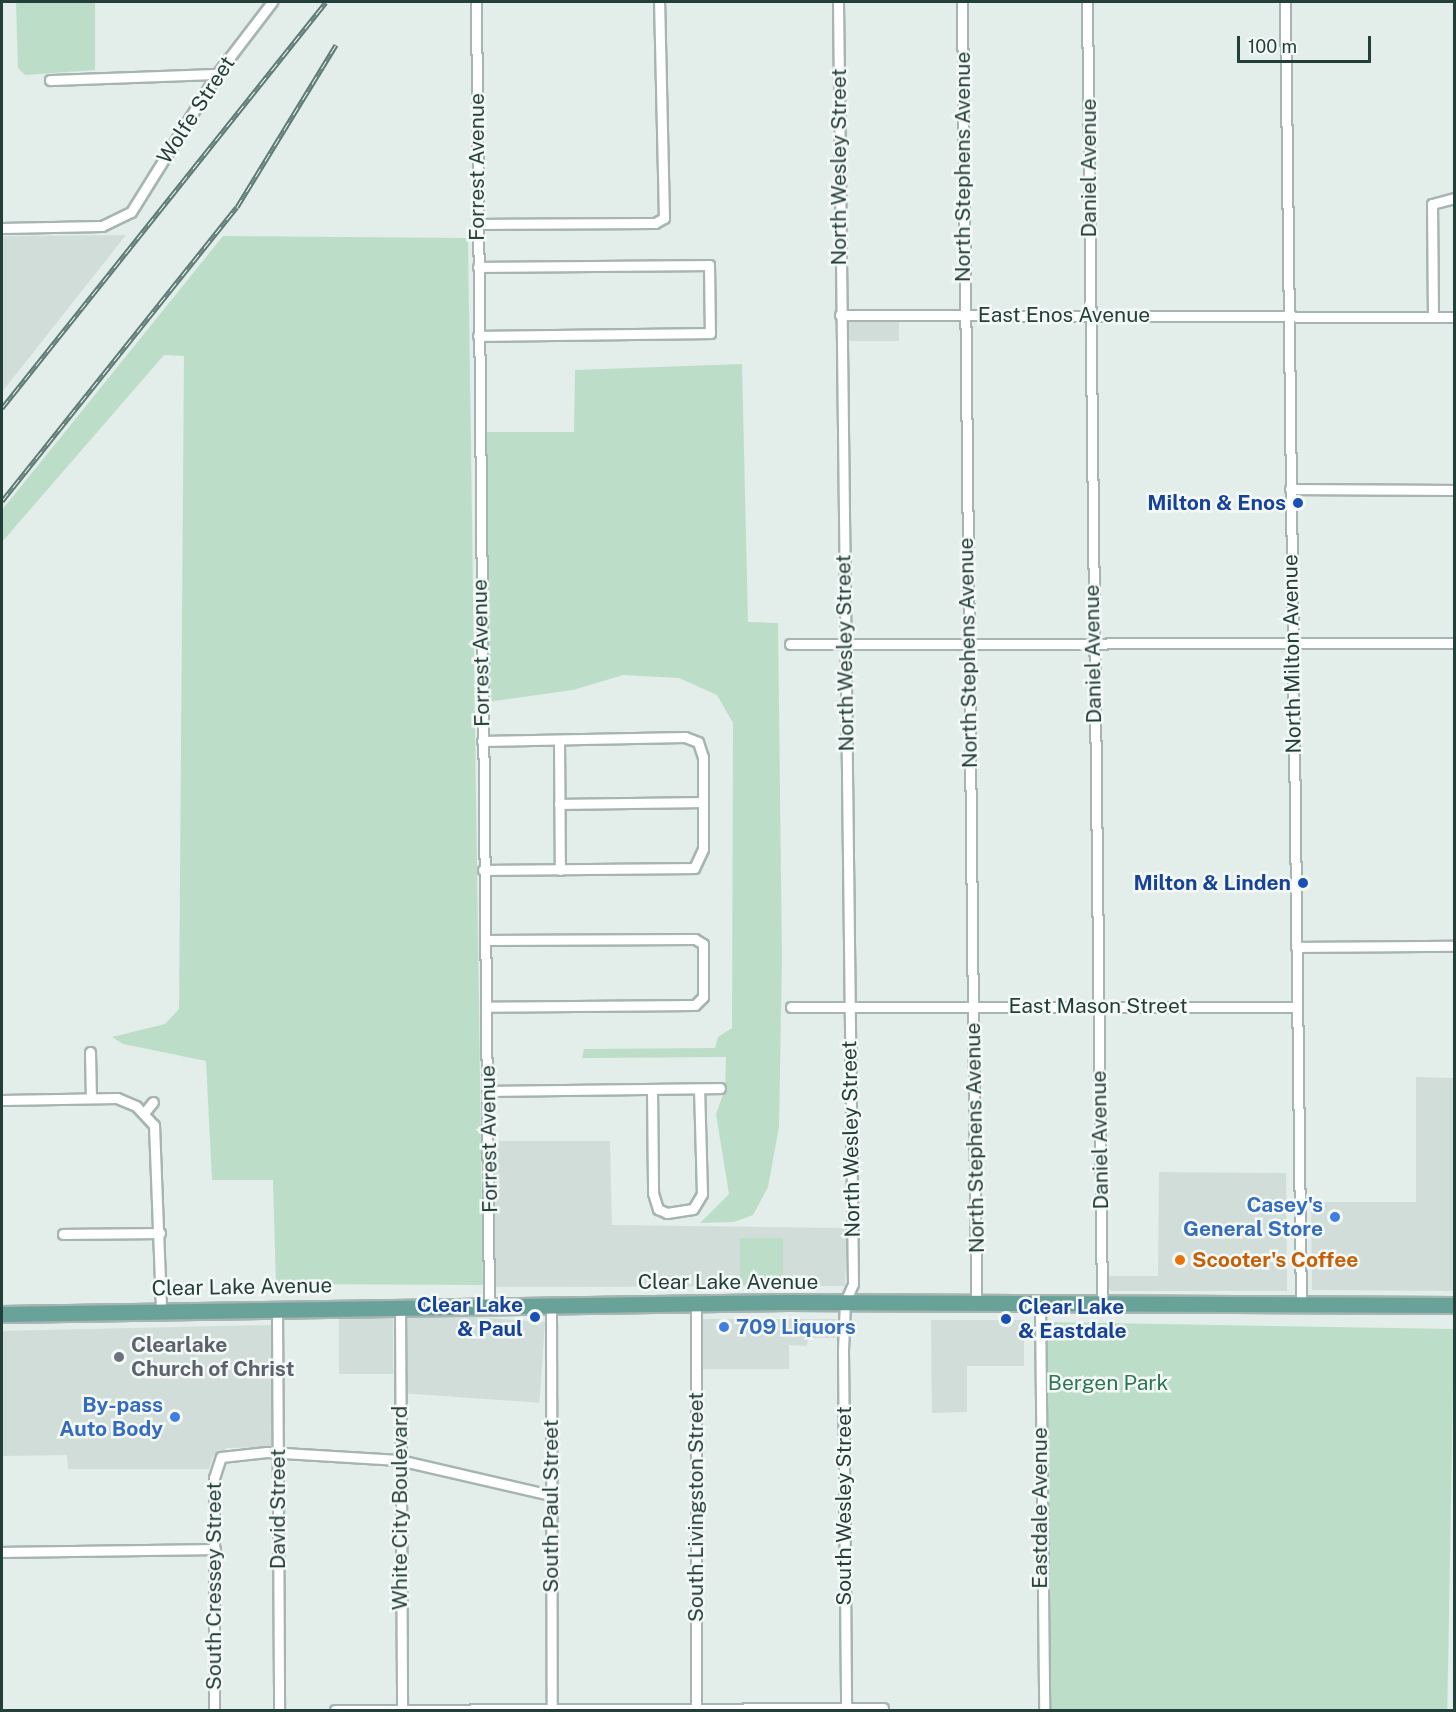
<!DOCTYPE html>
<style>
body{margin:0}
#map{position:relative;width:1456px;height:1712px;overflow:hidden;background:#e3edea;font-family:"Public Sans",sans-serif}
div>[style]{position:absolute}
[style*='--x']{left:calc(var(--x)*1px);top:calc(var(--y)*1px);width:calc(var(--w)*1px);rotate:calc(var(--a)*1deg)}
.built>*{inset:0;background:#d1ddd9;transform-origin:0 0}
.green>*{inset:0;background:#bcdec9;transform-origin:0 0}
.roads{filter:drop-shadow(2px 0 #a6b5b2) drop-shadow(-2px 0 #a6b5b2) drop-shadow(0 2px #a6b5b2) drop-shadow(0 -2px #a6b5b2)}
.street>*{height:9px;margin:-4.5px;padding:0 4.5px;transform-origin:4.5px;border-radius:4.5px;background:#fff}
.primary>*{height:15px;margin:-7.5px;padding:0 7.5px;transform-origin:7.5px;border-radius:7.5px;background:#68a299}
.rail>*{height:5px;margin-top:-2.5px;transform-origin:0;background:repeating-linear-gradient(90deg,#f4f9f7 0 9px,#5d7a75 0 18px);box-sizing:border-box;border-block:2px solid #5d7a75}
.dots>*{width:16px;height:16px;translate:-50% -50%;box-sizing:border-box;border:3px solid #f4f9f7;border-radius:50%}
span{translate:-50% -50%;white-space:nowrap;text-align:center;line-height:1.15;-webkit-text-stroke:5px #f4f9f7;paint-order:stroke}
.street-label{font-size:21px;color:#233f3a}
.transit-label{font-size:21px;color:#164399;font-weight:700}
.right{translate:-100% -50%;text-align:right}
.left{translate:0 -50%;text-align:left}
.shop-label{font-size:21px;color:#366cbe;font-weight:700}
.food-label{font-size:21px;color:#c56008;font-weight:700}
.worship-label{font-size:21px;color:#5b616d;font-weight:700}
.park-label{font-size:21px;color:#2d7650}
.frame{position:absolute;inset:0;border:3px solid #233f3a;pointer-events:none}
.scale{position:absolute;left:1237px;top:36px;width:134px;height:27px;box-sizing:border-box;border:3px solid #233f3a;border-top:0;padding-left:8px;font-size:18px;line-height:21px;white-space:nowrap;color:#233f3a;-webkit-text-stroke:4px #f4f9f7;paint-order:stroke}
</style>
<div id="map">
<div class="built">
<i style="clip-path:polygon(126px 235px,2px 392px,2px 236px)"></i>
<i style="left:848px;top:321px;width:51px;height:20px"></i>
<i style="clip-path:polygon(1416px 1077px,1454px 1078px,1454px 1291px,1312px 1290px,1311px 1202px,1416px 1202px)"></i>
<i style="clip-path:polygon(495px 1141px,610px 1141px,612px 1225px,847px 1228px,845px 1286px,495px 1287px)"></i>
<i style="clip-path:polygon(1159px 1172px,1286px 1173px,1287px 1291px,1110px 1291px,1107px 1276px,1158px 1276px)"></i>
<i style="left:339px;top:1318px;width:54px;height:56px"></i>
<i style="clip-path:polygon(700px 1319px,837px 1319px,838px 1338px,808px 1338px,807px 1346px,789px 1345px,789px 1369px,699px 1369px)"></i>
<i style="clip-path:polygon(931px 1320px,1024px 1320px,1024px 1366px,967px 1366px,967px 1412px,932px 1413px)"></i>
<i style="left:545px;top:1322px;width:81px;height:139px;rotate:94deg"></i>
<i style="clip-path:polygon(272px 1325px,272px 1447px,228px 1448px,213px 1456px,209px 1469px,68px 1469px,67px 1455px,2px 1456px,2px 1331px)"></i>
</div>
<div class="green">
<i style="clip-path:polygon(16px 2px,95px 2px,95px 70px,25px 75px,18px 68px)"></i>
<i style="clip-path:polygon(223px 236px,468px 238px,483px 1285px,276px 1284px,273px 1180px,212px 1180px,206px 1061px,123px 1044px,112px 1037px,165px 1024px,179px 1009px,184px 356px,164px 355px,2px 542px,2px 510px)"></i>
<i style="clip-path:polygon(742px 364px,748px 622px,778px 623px,782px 959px,779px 1127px,768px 1187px,753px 1215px,734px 1222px,700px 1223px,729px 1194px,716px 1114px,725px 1089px,726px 1057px,582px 1058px,584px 1049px,715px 1048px,718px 1037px,732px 1028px,733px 723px,717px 695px,679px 678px,623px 675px,573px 690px,487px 702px,485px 432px,574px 432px,575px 370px)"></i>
<i style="left:740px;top:1238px;width:43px;height:47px"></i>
<i style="left:1048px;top:1322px;width:406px;height:388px;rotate:1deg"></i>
</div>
<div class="roads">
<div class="street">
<i style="--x:476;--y:2;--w:1303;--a:89.43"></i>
<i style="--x:838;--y:2;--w:1282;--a:89.33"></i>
<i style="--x:853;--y:1284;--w:20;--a:114"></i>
<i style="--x:845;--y:1302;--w:48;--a:92.4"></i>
<i style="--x:843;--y:1350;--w:360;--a:89.5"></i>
<i style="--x:962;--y:2;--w:1301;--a:89.38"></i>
<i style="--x:1087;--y:2;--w:1304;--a:89.34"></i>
<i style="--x:1285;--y:2;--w:1304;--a:89.3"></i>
<i style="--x:50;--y:80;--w:167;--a:-2.1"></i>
<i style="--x:477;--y:224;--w:178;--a:-0.3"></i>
<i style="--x:655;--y:223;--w:10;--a:-29"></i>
<i style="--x:664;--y:218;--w:216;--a:-91.3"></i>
<i style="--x:2;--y:228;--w:100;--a:-1.1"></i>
<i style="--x:102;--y:226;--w:32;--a:-26"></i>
<i style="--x:131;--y:212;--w:163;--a:-58.1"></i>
<i style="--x:217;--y:74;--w:91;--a:-52.6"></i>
<i style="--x:478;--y:267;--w:231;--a:-0.5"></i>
<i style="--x:709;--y:265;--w:68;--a:89.2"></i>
<i style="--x:710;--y:333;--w:232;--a:179.3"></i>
<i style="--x:840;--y:315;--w:614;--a:0.19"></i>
<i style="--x:1433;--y:317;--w:113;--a:-90.5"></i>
<i style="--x:1432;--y:204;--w:23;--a:-15"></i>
<i style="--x:1290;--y:489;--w:164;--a:0.3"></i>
<i style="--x:790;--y:644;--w:664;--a:-0.09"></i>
<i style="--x:559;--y:740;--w:130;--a:89.6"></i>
<i style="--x:482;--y:741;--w:203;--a:-1.1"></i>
<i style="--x:685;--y:737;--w:14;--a:21"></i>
<i style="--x:698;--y:742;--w:16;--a:72"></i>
<i style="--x:703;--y:757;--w:92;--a:90"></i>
<i style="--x:703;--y:849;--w:21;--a:115"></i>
<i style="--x:694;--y:868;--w:211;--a:179.5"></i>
<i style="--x:559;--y:804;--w:144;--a:-0.8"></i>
<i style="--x:485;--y:940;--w:210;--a:-0.3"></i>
<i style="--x:695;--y:939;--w:9;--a:32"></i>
<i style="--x:703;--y:944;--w:53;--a:90"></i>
<i style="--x:703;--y:997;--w:11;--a:135"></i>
<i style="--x:695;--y:1005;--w:209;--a:179.5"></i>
<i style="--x:1296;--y:947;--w:158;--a:-0.4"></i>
<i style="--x:791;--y:1007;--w:506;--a:0"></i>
<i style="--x:90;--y:1052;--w:46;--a:88.8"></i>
<i style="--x:652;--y:1089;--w:104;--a:89.4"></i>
<i style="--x:653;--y:1193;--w:17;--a:73"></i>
<i style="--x:658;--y:1209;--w:10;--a:24"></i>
<i style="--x:667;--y:1213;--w:26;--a:-9"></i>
<i style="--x:693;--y:1209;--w:17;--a:-59"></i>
<i style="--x:702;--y:1194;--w:105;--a:-91.6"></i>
<i style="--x:489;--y:1091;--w:231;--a:-0.7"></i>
<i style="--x:2;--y:1100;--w:115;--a:-1"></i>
<i style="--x:117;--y:1098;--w:21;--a:23"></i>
<i style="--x:136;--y:1106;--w:26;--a:47"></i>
<i style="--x:154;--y:1125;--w:184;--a:87.8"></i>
<i style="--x:144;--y:1113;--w:14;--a:-51"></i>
<i style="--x:63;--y:1234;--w:97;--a:-0.6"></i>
<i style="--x:696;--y:1303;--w:407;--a:90"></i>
<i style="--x:551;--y:1305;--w:403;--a:89.9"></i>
<i style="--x:1040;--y:1305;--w:405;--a:89.4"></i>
<i style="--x:400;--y:1306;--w:403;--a:89.7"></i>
<i style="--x:277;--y:1307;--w:403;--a:89.7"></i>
<i style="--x:2;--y:1552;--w:213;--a:-0.8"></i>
<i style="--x:214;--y:1710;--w:232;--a:-90"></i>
<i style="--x:214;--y:1478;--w:22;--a:-72"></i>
<i style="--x:221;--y:1457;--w:46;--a:-6.2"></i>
<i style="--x:267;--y:1452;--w:132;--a:3.5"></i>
<i style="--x:399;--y:1460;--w:156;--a:13"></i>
<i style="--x:335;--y:1710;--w:548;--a:-0.21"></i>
</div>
<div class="primary">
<i style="--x:2;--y:1314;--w:785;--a:-0.88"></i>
<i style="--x:787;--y:1302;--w:667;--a:0.26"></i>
</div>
</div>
<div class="rail">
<i style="--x:2;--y:408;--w:519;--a:-51.41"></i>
<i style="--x:2;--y:501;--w:376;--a:-51.4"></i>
<i style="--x:237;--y:207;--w:190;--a:-58.6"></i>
</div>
<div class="dots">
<i style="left:1298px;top:503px;background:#1a4fb4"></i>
<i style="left:1303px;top:883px;background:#1a4fb4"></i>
<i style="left:1335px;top:1217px;background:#3f7fe0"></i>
<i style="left:1180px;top:1260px;background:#e8710a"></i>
<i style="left:535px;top:1317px;background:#1a4fb4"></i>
<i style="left:1006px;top:1319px;background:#1a4fb4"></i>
<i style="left:724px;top:1327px;background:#3f7fe0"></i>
<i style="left:119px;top:1357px;background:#6b7280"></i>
<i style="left:175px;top:1417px;background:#3f7fe0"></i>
</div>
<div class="street-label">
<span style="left:196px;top:110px;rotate:-57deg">Wolfe Street</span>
<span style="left:477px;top:167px;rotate:-90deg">Forrest Avenue</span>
<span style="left:839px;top:167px;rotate:-90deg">North Wesley Street</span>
<span style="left:963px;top:167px;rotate:-90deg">North Stephens Avenue</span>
<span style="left:1089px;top:168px;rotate:-90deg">Daniel Avenue</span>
<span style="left:1064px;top:315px">East Enos Avenue</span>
<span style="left:481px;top:653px;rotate:-91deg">Forrest Avenue</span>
<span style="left:845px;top:653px;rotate:-91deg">North Wesley Street</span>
<span style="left:968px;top:653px;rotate:-91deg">North Stephens Avenue</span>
<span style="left:1093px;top:654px;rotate:-91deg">Daniel Avenue</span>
<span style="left:1292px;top:654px;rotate:-91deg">North Milton Avenue</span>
<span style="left:1098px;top:1006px">East Mason Street</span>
<span style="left:975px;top:1138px;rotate:-91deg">North Stephens Avenue</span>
<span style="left:489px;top:1139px;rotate:-91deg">Forrest Avenue</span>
<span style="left:851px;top:1139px;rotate:-91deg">North Wesley Street</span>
<span style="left:1100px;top:1140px;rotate:-91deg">Daniel Avenue</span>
<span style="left:728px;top:1282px">Clear Lake Avenue</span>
<span style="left:242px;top:1287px;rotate:-1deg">Clear Lake Avenue</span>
<span style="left:551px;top:1506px;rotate:-90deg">South Paul Street</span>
<span style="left:844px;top:1506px;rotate:-90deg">South Wesley Street</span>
<span style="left:696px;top:1507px;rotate:-90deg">South Livingston Street</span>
<span style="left:400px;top:1508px;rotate:-90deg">White City Boulevard</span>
<span style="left:1040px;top:1508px;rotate:-90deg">Eastdale Avenue</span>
<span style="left:278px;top:1509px;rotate:-90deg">David Street</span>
<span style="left:214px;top:1586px;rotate:-90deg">South Cressey Street</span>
</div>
<div class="transit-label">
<span class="right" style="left:1286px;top:503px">Milton &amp; Enos</span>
<span class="right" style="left:1291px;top:883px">Milton &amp; Linden</span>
<span class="right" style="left:523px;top:1317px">Clear Lake<br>&amp; Paul</span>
<span class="left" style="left:1018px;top:1319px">Clear Lake<br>&amp; Eastdale</span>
</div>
<div class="shop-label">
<span class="right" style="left:1323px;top:1217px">Casey's<br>General Store</span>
<span class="left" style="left:736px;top:1327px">709 Liquors</span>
<span class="right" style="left:163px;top:1417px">By-pass<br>Auto Body</span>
</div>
<div class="food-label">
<span class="left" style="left:1192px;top:1260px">Scooter's Coffee</span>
</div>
<div class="worship-label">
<span class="left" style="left:131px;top:1357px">Clearlake<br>Church of Christ</span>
</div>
<div class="park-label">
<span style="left:1108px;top:1383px">Bergen Park</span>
</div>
<div class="frame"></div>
<div class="scale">100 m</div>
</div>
